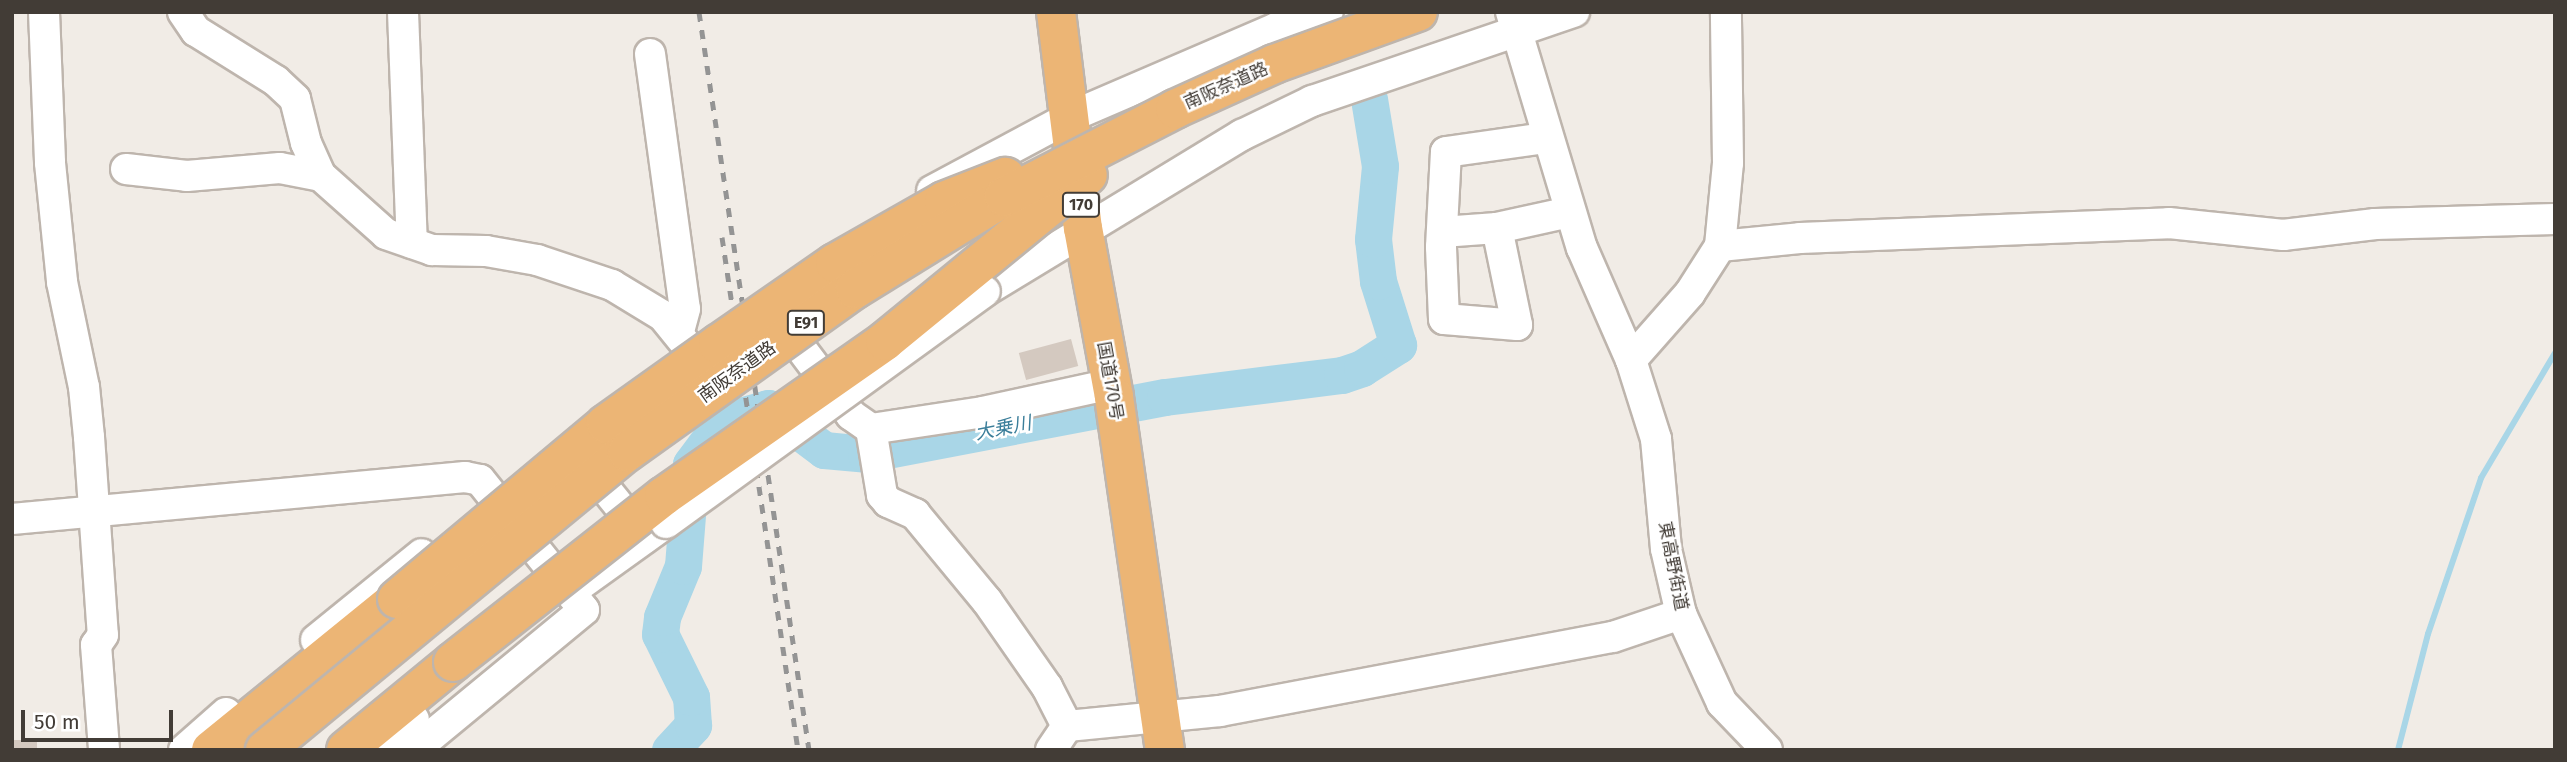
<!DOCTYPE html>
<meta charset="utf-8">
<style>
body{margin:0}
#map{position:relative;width:2567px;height:762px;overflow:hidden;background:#f1ece6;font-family:"Fira Sans","Noto Sans JP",sans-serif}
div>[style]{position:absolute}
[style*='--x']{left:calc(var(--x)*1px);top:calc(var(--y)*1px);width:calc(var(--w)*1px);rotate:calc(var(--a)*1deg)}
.stream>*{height:6px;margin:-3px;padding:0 3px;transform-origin:3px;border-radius:3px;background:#a9d6e7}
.river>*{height:37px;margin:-18.5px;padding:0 18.5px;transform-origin:18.5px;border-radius:18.5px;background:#a9d6e7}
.building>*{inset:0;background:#d4c9c0;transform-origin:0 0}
.roads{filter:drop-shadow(2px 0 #beb5ad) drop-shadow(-2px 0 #beb5ad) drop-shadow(0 2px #beb5ad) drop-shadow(0 -2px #beb5ad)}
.minor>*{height:30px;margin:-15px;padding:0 15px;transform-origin:15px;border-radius:15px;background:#fff}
.highway>*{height:38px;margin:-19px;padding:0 19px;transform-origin:19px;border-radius:19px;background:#ecb575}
.rail>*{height:5px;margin-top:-2.5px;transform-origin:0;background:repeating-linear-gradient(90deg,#949494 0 9px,transparent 0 18px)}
.bridges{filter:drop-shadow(2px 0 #beb5ad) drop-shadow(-2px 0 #beb5ad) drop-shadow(0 2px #beb5ad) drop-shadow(0 -2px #beb5ad)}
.minor-bridge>*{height:30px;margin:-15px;padding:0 15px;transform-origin:15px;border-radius:15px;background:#fff}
.highway-bridge>*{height:38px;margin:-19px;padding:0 19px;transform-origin:19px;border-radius:19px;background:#ecb575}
span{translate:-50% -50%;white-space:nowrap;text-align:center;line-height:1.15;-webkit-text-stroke:5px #fff;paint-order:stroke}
.shield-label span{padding:2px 5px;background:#fff;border:2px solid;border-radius:5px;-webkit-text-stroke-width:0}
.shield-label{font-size:16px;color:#423c36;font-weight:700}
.street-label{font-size:18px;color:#423c36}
.water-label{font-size:19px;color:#3b7e9a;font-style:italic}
.frame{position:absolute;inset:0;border:14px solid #423c36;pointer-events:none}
.scale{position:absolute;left:21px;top:710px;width:152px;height:32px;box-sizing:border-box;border:4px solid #423c36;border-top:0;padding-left:9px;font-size:21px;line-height:24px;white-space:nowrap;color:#423c36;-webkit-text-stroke:5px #fff;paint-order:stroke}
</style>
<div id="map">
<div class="stream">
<i style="--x:2398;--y:750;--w:120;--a:-75.5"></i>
<i style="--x:2428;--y:634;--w:165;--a:-71.2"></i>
<i style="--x:2481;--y:478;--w:145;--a:-59.4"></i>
</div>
<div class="river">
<i style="--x:670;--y:750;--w:34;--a:-47"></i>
<i style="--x:693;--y:725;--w:28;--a:-94"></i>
<i style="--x:691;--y:697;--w:70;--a:-116.2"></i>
<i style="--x:660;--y:634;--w:17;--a:-83"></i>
<i style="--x:662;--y:617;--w:55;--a:-67.6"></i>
<i style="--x:683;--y:566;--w:102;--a:-85.5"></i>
<i style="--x:691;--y:464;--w:54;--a:-53.3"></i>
<i style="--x:723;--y:421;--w:47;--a:-16.1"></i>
<i style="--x:768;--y:408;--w:70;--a:36.9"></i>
<i style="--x:824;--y:450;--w:42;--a:5.4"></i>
<i style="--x:866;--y:454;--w:304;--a:-10.8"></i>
<i style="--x:1165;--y:397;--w:178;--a:-7.1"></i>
<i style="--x:1342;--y:375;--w:21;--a:-19"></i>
<i style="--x:1362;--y:368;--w:43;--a:-32.6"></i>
<i style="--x:1398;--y:345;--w:67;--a:-107.4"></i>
<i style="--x:1378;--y:281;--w:42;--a:-96.8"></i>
<i style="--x:1373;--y:239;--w:73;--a:-84.5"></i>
<i style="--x:1380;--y:166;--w:68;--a:-99.3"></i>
</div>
<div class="building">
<i style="left:1071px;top:339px;width:28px;height:54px;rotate:75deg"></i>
<i style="left:12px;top:740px;width:25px;height:10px"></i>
</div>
<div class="roads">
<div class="minor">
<i style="--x:44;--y:12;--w:151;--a:87.7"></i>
<i style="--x:50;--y:163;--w:120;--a:84.2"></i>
<i style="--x:62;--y:282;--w:107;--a:78.2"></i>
<i style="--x:84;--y:387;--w:50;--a:84.3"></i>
<i style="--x:89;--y:437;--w:198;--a:86"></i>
<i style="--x:103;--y:635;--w:12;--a:125"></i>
<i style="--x:96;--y:645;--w:105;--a:85.6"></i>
<i style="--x:183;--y:12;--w:23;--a:56"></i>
<i style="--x:196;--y:31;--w:94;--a:32"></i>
<i style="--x:276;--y:81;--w:26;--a:43"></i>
<i style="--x:295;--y:99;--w:45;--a:76"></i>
<i style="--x:306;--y:143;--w:36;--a:66"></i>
<i style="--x:321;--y:176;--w:87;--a:41.7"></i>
<i style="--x:386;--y:234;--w:49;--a:19.2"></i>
<i style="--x:432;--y:250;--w:54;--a:1.1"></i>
<i style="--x:486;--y:251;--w:52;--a:10"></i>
<i style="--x:537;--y:260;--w:79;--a:18.4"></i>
<i style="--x:612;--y:285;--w:60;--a:31.3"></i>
<i style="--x:663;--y:316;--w:38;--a:51"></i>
<i style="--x:403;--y:12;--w:231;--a:87.8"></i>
<i style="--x:1511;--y:12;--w:246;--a:73.3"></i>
<i style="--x:1582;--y:248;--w:122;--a:66.4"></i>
<i style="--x:1631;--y:360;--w:83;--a:72.4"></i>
<i style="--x:1656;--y:439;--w:110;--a:84.8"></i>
<i style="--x:1666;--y:549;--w:67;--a:77"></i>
<i style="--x:1681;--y:614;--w:98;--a:65.3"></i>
<i style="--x:1722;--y:703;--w:65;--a:46.2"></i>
<i style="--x:650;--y:54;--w:257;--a:82.2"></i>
<i style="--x:685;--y:309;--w:24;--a:105"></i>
<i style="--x:126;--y:169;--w:61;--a:6.5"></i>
<i style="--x:187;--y:176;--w:93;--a:-4.9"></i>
<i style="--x:280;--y:168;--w:42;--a:11"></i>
<i style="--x:932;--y:191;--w:159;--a:-28.2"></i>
<i style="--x:1072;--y:116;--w:222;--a:-23.3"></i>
<i style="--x:1276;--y:28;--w:54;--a:-17.1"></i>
<i style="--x:1497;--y:228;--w:99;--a:78.3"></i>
<i style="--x:1517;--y:325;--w:73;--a:-175.3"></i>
<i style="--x:1444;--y:319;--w:72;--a:-92.4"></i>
<i style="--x:1441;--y:247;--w:95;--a:-87"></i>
<i style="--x:1446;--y:152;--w:101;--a:-8"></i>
<i style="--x:1442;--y:232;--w:55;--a:-4.2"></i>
<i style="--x:1497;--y:228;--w:75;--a:-12.4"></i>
<i style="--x:1720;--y:246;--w:80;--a:-5.7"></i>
<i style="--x:1800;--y:238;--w:369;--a:-2.3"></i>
<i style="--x:2169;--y:223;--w:115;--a:6"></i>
<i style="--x:2283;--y:235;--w:93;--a:-6.8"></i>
<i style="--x:2375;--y:224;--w:180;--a:-1.6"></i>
<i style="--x:985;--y:291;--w:301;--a:-31.3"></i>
<i style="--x:1242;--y:135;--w:78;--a:-25.9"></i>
<i style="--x:1312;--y:101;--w:277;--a:-18.8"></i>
<i style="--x:778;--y:318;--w:121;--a:53"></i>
<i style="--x:851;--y:415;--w:24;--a:35"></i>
<i style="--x:871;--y:429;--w:113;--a:-8.6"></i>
<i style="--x:983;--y:412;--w:131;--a:-12.3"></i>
<i style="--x:1631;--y:360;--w:89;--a:-48.6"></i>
<i style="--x:1690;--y:293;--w:56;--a:-57.4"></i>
<i style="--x:1720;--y:246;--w:83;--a:-84.5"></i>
<i style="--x:1728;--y:163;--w:151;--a:-90.8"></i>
<i style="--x:871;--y:429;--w:67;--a:80.5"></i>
<i style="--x:882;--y:495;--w:9;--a:49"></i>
<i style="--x:888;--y:502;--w:30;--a:24"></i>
<i style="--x:915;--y:514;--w:113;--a:50.4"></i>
<i style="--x:987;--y:601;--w:105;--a:55.1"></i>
<i style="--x:1047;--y:687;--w:44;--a:62.9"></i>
<i style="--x:584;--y:462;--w:97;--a:51.2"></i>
<i style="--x:12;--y:519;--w:455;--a:-5.3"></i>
<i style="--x:465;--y:477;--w:15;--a:11"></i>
<i style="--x:480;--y:480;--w:166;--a:51.3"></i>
<i style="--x:584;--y:610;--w:220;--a:140.5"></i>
<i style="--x:581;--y:584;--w:105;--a:-35.7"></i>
<i style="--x:316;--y:640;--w:136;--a:-39.1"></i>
<i style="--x:184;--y:750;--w:56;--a:-41.4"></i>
<i style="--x:377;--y:750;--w:48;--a:-40"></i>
<i style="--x:1051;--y:750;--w:29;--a:-56"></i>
<i style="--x:1067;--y:726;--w:154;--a:-5.6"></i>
<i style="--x:1220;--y:711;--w:400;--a:-10.7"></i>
<i style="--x:1613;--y:637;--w:72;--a:-18.7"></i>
</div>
<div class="highway">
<i style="--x:1056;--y:12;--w:218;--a:82.9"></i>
<i style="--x:1083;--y:228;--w:172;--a:79.6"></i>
<i style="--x:1114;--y:397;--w:357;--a:81.8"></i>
<i style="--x:211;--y:750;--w:240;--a:-39.1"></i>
<i style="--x:346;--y:750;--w:139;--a:-39.4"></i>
</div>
</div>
<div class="rail">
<i style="--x:699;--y:12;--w:746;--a:81.52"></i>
<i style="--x:722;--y:237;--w:519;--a:81.57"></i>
</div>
<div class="bridges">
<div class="minor-bridge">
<i style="--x:666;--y:523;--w:394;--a:-36"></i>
</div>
<div class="highway-bridge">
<i style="--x:397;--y:599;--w:273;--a:-39.9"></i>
<i style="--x:606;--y:424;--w:138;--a:-35.5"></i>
<i style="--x:718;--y:344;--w:142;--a:-34.7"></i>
<i style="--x:835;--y:263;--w:125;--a:-29.6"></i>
<i style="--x:944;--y:201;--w:66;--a:-21.5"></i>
<i style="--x:453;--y:662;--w:268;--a:-38.2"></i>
<i style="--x:664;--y:496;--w:270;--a:-35"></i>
<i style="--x:885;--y:341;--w:262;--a:-39.3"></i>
<i style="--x:265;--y:750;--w:469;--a:-39.5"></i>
<i style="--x:627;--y:452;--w:280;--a:-35.6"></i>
<i style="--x:855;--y:289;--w:175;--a:-31.7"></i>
<i style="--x:1004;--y:197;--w:192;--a:-27.2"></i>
<i style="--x:1175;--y:109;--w:109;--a:-24.4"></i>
<i style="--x:1274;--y:64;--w:153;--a:-19.9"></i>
</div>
</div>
<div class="shield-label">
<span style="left:1081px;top:205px">170</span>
<span style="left:806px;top:323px">E91</span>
</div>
<div class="street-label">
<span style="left:1226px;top:86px;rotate:-24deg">南阪奈道路</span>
<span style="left:737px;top:372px;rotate:-36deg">南阪奈道路</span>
<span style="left:1110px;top:381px;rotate:80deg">国道170号</span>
<span style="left:1673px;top:566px;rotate:79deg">東高野街道</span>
</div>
<div class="water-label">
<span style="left:1003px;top:428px;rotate:-11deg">大乗川</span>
</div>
<div class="frame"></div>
<div class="scale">50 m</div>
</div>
